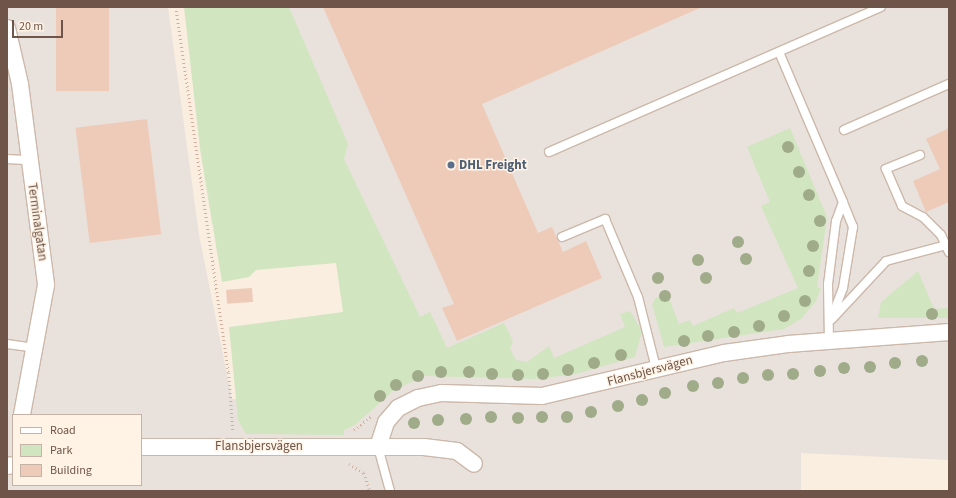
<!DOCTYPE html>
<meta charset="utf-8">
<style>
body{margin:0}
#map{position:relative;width:956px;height:498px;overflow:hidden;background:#faeee0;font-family:"Source Sans 3",sans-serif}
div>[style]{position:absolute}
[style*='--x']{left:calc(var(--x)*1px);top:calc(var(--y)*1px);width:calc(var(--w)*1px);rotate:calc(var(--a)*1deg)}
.industrial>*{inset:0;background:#e9e1db}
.green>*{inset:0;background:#d1e6c0}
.building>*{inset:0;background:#eecbb9;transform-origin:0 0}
.path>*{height:2.5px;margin-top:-1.25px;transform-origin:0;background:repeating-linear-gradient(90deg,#d2af9d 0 1px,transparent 0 4px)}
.roads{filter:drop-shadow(1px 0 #ccb8aa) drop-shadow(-1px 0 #ccb8aa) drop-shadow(0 1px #ccb8aa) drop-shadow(0 -1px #ccb8aa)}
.service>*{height:8px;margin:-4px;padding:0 4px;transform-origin:4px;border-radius:4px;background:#fff}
.minor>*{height:16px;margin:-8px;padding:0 8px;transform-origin:8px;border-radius:8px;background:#fff}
.trees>*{width:12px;height:12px;margin:-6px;border-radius:50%;background:#9fab89}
.dots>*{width:11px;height:11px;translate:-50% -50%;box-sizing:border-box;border:2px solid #fef3e5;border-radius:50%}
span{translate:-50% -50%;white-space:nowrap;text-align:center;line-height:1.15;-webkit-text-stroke:3px #fef3e5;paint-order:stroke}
.service-label{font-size:13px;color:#4e5e75;font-weight:700}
.left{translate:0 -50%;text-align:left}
.street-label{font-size:13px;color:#6f5449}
.frame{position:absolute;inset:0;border:8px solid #6f5449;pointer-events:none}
.legend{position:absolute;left:12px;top:414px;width:130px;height:72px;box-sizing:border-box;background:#fef3e5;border:1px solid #c5b3a7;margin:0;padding:5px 7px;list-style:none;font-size:12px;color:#6f5449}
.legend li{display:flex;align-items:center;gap:8px;height:20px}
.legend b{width:20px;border:1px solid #c5b3a7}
.scale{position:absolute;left:12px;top:20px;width:51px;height:18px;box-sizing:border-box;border:2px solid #6f5449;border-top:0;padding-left:5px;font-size:12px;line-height:14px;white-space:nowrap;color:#6f5449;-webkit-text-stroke:3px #fef3e5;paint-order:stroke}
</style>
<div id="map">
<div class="industrial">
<i style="clip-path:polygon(evenodd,7px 7px,168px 7px,199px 235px,232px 399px,362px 397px,336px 209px,212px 224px,191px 67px,188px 7px,949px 7px,949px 460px,801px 453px,801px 491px,7px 491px,7px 7px,13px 415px,141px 415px,141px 485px,13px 485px,13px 415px)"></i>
</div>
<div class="green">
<i style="clip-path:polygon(184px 7px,289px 7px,348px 144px,344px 159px,420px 317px,430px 312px,447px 348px,504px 323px,513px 341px,510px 349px,516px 360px,527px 362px,549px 346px,554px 358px,625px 327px,620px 314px,630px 311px,642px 331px,635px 357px,576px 374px,535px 379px,425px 376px,394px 390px,355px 425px,344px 430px,344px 435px,246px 434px,238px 420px,229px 327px,343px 312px,336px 263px,256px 270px,249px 277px,222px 282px,200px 149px)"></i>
<i style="clip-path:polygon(790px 128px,827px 217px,817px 287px,821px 288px,816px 301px,801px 319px,784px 329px,664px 347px,652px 304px,656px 298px,667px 293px,679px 324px,690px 320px,693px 326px,734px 308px,737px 313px,798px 288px,761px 206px,770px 202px,747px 147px)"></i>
<i style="clip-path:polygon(918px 271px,934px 309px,949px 308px,949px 318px,878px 318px,881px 302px)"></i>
</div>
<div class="building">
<i style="left:56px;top:7px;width:53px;height:84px"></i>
<i style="clip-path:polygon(323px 7px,702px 7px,482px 104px,538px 233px,552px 227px,563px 252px,586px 241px,602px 278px,457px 341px,442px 308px,454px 304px)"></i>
<i style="left:147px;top:119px;width:116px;height:72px;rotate:83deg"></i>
<i style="clip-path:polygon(949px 128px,949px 202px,926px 212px,913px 181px,940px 169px,926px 139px)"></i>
<i style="left:252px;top:288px;width:14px;height:26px;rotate:86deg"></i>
</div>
<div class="path">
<i style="--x:176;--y:7;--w:370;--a:81.8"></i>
<i style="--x:229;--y:373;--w:57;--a:86"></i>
<i style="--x:354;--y:430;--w:21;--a:-39"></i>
<i style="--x:349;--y:464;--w:17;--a:31"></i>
<i style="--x:364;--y:473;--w:19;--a:72"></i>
</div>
<div class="roads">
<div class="service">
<i style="--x:779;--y:52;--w:163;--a:66.9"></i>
<i style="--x:843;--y:202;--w:20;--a:110"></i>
<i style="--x:836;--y:221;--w:64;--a:97.2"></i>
<i style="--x:828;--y:284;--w:57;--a:89"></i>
<i style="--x:844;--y:130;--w:115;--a:-23.7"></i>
<i style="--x:549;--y:152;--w:362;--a:-23.6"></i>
<i style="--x:920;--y:155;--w:37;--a:158"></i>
<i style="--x:886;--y:169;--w:40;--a:66.6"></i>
<i style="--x:902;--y:206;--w:24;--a:28"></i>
<i style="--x:923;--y:217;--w:25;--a:45"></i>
<i style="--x:941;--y:235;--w:19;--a:65"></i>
<i style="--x:7;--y:159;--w:22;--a:3"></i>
<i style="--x:562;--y:237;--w:47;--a:-22.7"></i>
<i style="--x:605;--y:219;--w:85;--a:67.1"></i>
<i style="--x:638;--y:297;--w:73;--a:75.8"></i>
<i style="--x:833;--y:314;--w:28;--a:-69"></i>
<i style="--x:843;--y:288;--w:62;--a:-80.7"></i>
<i style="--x:853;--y:227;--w:27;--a:-112"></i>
<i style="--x:832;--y:319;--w:79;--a:-47"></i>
<i style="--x:886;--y:261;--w:62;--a:-14.9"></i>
<i style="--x:7;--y:344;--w:28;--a:8"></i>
<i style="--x:378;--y:447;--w:46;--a:74.7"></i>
</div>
<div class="minor">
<i style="--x:7;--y:28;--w:57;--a:76.9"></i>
<i style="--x:20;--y:84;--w:203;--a:82.6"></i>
<i style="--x:46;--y:285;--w:132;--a:100.5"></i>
<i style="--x:141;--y:447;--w:283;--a:0"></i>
<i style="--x:424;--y:447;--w:33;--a:7"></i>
<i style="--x:457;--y:451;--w:21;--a:37"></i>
<i style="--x:378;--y:447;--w:26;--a:-72"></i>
<i style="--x:386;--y:422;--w:18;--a:-49"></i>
<i style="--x:398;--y:408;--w:22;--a:-27"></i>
<i style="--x:418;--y:398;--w:24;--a:-12"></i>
<i style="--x:441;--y:393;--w:101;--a:1.7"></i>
<i style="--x:542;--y:396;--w:187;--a:-13.3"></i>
<i style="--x:724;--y:353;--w:66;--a:-7.9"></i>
<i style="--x:789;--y:344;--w:160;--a:-4.3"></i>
<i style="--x:7;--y:466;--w:6;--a:-9"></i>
</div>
</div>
<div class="trees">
<i style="left:788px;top:147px"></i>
<i style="left:799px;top:172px"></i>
<i style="left:809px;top:195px"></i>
<i style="left:820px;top:221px"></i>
<i style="left:738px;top:242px"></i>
<i style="left:813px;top:246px"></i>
<i style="left:746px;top:259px"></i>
<i style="left:698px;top:260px"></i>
<i style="left:809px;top:271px"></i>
<i style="left:658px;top:278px"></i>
<i style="left:706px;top:278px"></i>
<i style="left:665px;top:296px"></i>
<i style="left:805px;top:301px"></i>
<i style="left:932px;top:314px"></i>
<i style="left:784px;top:316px"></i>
<i style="left:759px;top:326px"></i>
<i style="left:734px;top:332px"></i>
<i style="left:708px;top:336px"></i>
<i style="left:684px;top:341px"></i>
<i style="left:621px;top:355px"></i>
<i style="left:922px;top:361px"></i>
<i style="left:594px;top:363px"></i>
<i style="left:895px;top:363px"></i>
<i style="left:870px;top:367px"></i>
<i style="left:844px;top:368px"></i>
<i style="left:568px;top:370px"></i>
<i style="left:820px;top:371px"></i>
<i style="left:441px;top:372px"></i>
<i style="left:469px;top:372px"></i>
<i style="left:492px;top:374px"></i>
<i style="left:543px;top:374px"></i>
<i style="left:793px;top:374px"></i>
<i style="left:518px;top:375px"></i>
<i style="left:768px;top:375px"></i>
<i style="left:418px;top:376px"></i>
<i style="left:743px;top:378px"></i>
<i style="left:718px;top:383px"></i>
<i style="left:396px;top:385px"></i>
<i style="left:693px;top:386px"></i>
<i style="left:665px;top:393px"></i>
<i style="left:380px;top:396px"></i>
<i style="left:642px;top:400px"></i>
<i style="left:618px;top:406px"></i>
<i style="left:591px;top:412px"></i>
<i style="left:491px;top:417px"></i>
<i style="left:542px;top:417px"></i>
<i style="left:567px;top:417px"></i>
<i style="left:518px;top:418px"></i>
<i style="left:466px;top:419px"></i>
<i style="left:438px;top:420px"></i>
<i style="left:414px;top:423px"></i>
</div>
<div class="dots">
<i style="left:451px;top:165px;background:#5c6f8a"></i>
</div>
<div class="service-label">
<span class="left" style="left:459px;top:165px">DHL Freight</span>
</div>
<div class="street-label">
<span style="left:37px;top:222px;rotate:82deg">Terminalgatan</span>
<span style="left:650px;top:371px;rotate:-15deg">Flansbjersvägen</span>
<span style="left:259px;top:446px">Flansbjersvägen</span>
</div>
<div class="frame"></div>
<ul class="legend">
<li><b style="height:5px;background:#fff"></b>Road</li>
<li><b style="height:11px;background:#d1e6c0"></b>Park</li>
<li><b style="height:11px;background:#eecbb9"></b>Building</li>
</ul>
<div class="scale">20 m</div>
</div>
